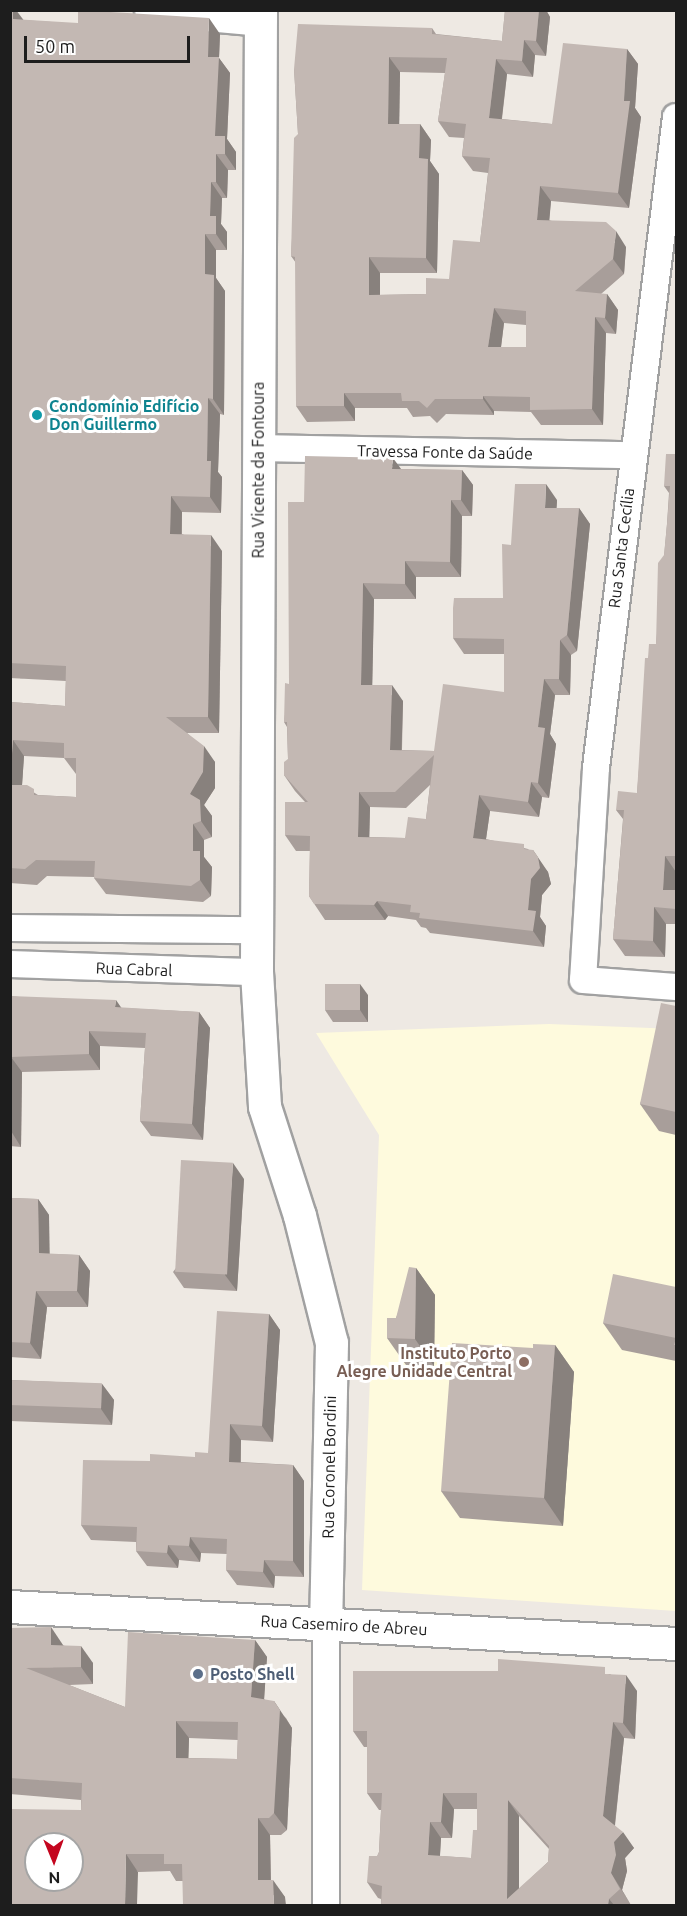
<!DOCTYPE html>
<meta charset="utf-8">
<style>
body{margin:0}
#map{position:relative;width:687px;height:1916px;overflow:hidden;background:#eee9e3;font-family:Ubuntu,sans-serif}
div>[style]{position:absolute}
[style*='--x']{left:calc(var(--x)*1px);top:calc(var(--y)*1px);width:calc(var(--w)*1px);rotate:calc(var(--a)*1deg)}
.education>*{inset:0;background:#fefadd}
.roads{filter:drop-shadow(2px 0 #a1a1a1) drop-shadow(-2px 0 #a1a1a1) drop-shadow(0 2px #a1a1a1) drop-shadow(0 -2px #a1a1a1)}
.minor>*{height:26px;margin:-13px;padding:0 13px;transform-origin:13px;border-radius:13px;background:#fff}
.tertiary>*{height:32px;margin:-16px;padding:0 16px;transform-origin:16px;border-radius:16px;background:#fff}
.wall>*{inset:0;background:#a89e9a}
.shaded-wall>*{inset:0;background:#88817d}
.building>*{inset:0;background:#c3b8b3;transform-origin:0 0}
.dots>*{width:16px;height:16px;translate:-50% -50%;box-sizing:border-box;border:3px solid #fff;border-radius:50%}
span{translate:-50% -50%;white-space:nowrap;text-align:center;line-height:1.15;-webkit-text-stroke:6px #fff;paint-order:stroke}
.culture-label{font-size:16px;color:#0d838f;font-weight:700}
.left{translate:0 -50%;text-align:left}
.street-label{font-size:16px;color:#1d1d1d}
.education-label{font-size:16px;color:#785e54;font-weight:700}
.right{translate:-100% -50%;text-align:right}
.service-label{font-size:16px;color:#4e5e75;font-weight:700}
.frame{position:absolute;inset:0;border:12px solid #1d1d1d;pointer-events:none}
.north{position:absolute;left:24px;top:1832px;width:60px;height:60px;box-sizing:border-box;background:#fff;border:2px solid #a5a5a5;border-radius:50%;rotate:179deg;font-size:16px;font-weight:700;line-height:24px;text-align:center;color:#1d1d1d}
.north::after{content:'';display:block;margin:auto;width:21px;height:27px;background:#c4061f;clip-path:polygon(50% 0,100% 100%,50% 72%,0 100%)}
.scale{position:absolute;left:24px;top:36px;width:166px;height:27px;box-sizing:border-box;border:3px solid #1d1d1d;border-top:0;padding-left:8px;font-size:18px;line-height:21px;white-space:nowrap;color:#1d1d1d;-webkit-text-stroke:4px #fff;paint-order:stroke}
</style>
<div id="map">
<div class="education">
<i style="clip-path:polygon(549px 1024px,676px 1029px,676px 1611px,362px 1590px,379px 1135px,316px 1033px)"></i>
</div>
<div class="roads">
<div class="minor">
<i style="--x:676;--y:117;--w:656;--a:97.01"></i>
<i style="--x:596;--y:768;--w:212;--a:93.5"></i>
<i style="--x:583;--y:980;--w:93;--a:4.3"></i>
<i style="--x:258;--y:448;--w:374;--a:1.1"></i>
<i style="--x:10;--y:928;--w:247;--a:0.5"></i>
<i style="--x:10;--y:964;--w:247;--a:1.9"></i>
<i style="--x:326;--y:1906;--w:281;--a:-90"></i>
</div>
<div class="tertiary">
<i style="--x:151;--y:10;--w:110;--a:5.2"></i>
<i style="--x:261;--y:10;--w:962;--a:90.24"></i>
<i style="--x:257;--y:972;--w:135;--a:86.6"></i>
<i style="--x:265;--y:1107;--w:114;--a:72.2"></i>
<i style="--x:300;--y:1216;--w:131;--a:75.9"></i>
<i style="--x:332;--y:1343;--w:282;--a:91.2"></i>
<i style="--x:10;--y:1607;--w:667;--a:3.18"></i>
</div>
</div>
<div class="wall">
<i style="clip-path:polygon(evenodd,10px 10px,23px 20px,220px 34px,219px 58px,230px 73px,227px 139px,236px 152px,236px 170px,228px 170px,227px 198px,222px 198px,221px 224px,227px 232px,227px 250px,216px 250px,216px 278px,225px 291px,224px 415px,220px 414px,218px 472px,222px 477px,221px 513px,182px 512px,182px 534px,222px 551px,219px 733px,187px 733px,215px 762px,215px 788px,204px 805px,212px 816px,212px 837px,204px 840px,204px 857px,212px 867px,211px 896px,203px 902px,106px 894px,94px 878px,94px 877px,47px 876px,37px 885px,10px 883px,10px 702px,65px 706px,66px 681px,10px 678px,10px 10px,24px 756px,64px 758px,76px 774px,76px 797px,38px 795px,22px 785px,24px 756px)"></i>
<i style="clip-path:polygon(evenodd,505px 10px,546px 10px,550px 17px,546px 56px,535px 55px,533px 77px,507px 74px,502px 119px,552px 124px,627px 49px,638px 64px,635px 108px,641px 117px,629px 208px,551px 201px,549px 220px,626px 247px,624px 274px,601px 294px,607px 294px,618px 310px,616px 334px,606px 333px,603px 425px,541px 425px,531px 412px,494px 411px,494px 415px,446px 414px,437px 423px,430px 416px,413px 417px,407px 408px,355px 408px,355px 421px,307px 422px,296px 406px,296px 263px,291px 256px,298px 134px,294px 69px,432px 28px,436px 34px,502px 41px,505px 10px,400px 72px,445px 73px,438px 121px,449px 137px,464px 138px,462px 156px,473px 171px,488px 173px,480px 242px,449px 279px,426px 294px,380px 295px,380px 273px,437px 273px,439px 174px,430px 161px,431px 140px,420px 124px,399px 124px,400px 72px,505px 10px,504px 323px,526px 325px,526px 347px,501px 347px,504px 323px)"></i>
<i style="clip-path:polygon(676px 435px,676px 872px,675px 890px,676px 890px,676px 924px,666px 924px,665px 957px,625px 956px,613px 939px,623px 819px,616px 810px,637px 793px,648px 658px,656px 644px,667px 524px,669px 493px,664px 486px,676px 454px)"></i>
<i style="clip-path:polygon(evenodd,400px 469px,462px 470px,473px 485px,472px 516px,462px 516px,461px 577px,416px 577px,416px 599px,374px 599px,372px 685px,403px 701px,402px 750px,434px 751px,504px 692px,504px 654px,464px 654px,453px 638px,503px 598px,511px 545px,557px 500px,556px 508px,579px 508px,590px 524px,577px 651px,571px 655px,570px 695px,555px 695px,550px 734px,556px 744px,549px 798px,542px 797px,539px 817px,490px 811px,486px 839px,528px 849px,548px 872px,551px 884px,542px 895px,540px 917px,546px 926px,544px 947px,430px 933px,426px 928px,421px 927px,416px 920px,388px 916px,385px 920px,325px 920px,309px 896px,310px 851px,296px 851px,285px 835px,305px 802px,295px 791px,284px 775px,288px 759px,287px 727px,284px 722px,289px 684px,304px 502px,400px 469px,430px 785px,426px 819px,405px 838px,369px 837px,370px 807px,406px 808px,430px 785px)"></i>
<i style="clip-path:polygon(368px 995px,368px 1022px,333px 1022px,325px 1010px)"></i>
<i style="clip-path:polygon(10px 996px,121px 1008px,199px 1012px,210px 1028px,203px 1140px,151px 1136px,140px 1121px,145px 1048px,100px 1046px,100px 1070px,22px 1072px,21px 1147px,10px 1146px)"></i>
<i style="clip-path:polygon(676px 1006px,676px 1135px,659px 1131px,640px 1104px)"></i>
<i style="clip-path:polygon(244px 1179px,237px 1291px,184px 1288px,173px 1272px)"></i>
<i style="clip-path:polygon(10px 1198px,38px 1199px,49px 1215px,49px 1254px,79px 1255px,90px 1271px,88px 1307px,47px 1307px,41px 1359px,10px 1357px)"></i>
<i style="clip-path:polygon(416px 1268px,435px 1295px,434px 1366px,406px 1365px,387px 1338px,396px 1318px)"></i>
<i style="clip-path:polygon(676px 1287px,676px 1361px,622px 1350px,603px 1323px)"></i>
<i style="clip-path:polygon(269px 1314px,280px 1330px,273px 1442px,241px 1440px,241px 1462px,293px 1465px,304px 1481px,304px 1577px,275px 1576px,274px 1588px,237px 1585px,226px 1570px,227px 1554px,201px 1553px,200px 1562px,179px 1560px,178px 1568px,147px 1566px,136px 1551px,136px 1542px,91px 1540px,81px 1525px,150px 1461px,195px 1457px,208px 1453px)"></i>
<i style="clip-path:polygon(555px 1345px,574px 1372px,563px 1526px,460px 1518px,441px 1491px,533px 1348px)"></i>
<i style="clip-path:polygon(10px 1380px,102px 1384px,114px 1400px,112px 1425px,10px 1421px)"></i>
<i style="clip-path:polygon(evenodd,10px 1628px,63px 1645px,93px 1663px,93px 1684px,69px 1685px,125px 1707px,255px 1640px,267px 1657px,264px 1699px,286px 1718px,292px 1728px,287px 1830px,281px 1835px,270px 1835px,271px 1880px,285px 1897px,182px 1881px,176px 1881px,170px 1871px,138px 1872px,81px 1810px,81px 1800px,10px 1794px,10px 1628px,189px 1738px,238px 1740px,237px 1759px,188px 1758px,189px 1738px)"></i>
<i style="clip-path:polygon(evenodd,610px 1674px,637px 1691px,635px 1739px,624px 1738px,615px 1826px,634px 1848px,625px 1858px,627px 1871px,622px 1890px,631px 1905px,381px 1905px,381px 1899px,378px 1898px,367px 1882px,379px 1852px,381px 1810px,379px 1810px,367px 1793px,367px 1747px,364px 1747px,353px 1731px,610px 1674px,454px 1809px,477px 1809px,477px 1830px,471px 1858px,440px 1856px,441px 1838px,452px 1838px,454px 1809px,610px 1674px,519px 1816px,549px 1849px,548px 1862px,519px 1889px,519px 1816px)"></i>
</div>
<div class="shaded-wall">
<i style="clip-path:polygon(13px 10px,16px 10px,25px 22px,13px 19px)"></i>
<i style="clip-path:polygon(539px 10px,546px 10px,550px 17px,546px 56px,536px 41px)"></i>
<i style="clip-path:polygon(209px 18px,220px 34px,219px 58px,230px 73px,227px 139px,236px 152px,236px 170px,225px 154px,215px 136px,208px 57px)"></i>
<i style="clip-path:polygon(524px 40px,535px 55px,533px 77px,522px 61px)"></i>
<i style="clip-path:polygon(627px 49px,638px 64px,635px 108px,641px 117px,629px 208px,618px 193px)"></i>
<i style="clip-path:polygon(389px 57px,400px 72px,399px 140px,388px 124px)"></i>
<i style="clip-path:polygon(496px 59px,507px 74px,500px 133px,489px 118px)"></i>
<i style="clip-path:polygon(420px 124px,431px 140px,430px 161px,439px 174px,437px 273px,426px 258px,419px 158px)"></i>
<i style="clip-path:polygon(216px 154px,228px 170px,227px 198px,216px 182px)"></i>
<i style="clip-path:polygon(211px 182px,222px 198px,221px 224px,227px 232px,227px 250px,216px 234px,210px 216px)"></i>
<i style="clip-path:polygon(540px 186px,551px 201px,548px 236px,537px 220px)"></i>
<i style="clip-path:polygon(616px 231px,626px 247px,624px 274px,613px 259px)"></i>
<i style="clip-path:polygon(205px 234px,216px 250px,216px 278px,225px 291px,224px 415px,213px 399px,205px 274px)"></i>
<i style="clip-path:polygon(369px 257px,380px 273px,380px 310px,369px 295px)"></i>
<i style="clip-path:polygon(607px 294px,618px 310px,616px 334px,605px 318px)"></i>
<i style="clip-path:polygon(494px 308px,504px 323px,499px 363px,488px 347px)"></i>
<i style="clip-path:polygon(595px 317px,606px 333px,603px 425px,592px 409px)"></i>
<i style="clip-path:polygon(344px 393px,355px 408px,355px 421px,344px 406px)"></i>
<i style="clip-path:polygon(483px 396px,494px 411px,494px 415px,483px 399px)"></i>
<i style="clip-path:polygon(208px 398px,220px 414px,218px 472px,222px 477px,221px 513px,210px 497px,207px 461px)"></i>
<i style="clip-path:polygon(393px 458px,404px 473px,392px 469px)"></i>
<i style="clip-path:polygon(462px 470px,473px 485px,472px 516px,461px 500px)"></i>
<i style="clip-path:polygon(546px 484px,557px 500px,556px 523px,545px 508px)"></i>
<i style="clip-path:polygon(171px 496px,182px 512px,181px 550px,170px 534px)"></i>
<i style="clip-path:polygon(451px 500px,462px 516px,461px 577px,450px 562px)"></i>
<i style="clip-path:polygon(579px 508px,590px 524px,577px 651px,567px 635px)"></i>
<i style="clip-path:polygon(211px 535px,222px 551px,219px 733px,208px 717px)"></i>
<i style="clip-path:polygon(405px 561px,416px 577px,416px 599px,405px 584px)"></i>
<i style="clip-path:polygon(363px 583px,374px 599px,372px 700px,361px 685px)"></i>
<i style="clip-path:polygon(560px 640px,571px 655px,570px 695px,559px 679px)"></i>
<i style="clip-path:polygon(544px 679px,555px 695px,550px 734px,556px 744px,549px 798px,538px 783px,538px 727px)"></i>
<i style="clip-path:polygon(392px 685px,403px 701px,401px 765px,390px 750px)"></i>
<i style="clip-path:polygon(13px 740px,24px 756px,21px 801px,10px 785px)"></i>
<i style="clip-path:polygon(204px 746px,215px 762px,215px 788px,204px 805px,212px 816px,212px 837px,201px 821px,190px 794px)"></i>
<i style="clip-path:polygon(531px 782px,542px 797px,539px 817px,528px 802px)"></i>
<i style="clip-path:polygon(359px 792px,370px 807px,369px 853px,358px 837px)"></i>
<i style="clip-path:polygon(479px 795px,490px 811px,484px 853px,473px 838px)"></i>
<i style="clip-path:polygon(193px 824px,204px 840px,204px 857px,212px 867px,211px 896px,200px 880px,193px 851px)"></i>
<i style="clip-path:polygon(533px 850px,548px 872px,551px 884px,542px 895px,540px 917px,546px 926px,544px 947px,533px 931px,528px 910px)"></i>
<i style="clip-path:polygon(665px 856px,676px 872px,674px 906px,663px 890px)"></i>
<i style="clip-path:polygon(377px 901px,388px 916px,385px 920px,374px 905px)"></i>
<i style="clip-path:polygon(654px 907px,666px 924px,665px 957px,653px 941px)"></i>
<i style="clip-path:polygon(360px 984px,368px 995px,368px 1022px,360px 1010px)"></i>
<i style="clip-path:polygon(116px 1000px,127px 1016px,115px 1007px)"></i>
<i style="clip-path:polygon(199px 1012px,210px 1028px,203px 1140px,192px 1124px)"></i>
<i style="clip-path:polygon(89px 1031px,100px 1046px,100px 1070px,89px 1054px)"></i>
<i style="clip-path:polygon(11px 1057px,22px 1072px,21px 1147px,11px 1131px)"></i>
<i style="clip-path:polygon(233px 1163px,244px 1179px,237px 1291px,225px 1275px)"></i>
<i style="clip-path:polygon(38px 1199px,49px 1215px,50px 1269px,39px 1253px)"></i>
<i style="clip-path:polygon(79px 1255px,90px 1271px,88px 1307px,77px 1291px)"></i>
<i style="clip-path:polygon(416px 1268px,435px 1295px,434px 1366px,415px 1339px)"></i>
<i style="clip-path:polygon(36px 1291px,47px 1307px,41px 1359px,30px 1343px)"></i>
<i style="clip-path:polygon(269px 1314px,280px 1330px,273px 1442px,262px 1426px)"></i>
<i style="clip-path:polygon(555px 1345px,574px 1372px,563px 1526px,544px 1498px)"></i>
<i style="clip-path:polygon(102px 1384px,114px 1400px,112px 1425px,101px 1409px)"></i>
<i style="clip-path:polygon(230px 1424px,241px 1440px,240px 1477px,229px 1462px)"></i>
<i style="clip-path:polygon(293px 1465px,304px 1481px,304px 1577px,293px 1561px)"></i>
<i style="clip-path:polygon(190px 1537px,201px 1553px,200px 1562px,189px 1546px)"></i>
<i style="clip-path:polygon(168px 1545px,179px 1560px,178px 1568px,167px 1553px)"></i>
<i style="clip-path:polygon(264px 1560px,275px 1576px,274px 1588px,263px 1572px)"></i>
<i style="clip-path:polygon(51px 1627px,63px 1645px,63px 1663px,51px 1645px)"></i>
<i style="clip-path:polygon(255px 1640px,267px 1657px,263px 1715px,251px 1697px)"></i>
<i style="clip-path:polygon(81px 1646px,93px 1663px,93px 1684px,81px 1667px)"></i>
<i style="clip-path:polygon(626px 1675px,637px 1691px,635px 1739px,623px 1723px)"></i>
<i style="clip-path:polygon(274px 1701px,292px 1728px,287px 1830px,274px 1813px)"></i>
<i style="clip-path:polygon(176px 1721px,189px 1738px,188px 1776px,176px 1758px)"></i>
<i style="clip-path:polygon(613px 1722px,624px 1738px,614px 1832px,603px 1816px)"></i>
<i style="clip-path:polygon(443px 1793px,454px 1809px,452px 1838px,441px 1822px)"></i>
<i style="clip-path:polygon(508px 1800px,519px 1816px,519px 1905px,507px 1899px)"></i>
<i style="clip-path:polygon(258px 1818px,270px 1835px,271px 1898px,258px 1880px)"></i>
<i style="clip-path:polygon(430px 1822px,441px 1838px,439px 1871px,428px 1855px)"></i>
<i style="clip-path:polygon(623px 1832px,634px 1848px,625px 1858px,627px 1871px,622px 1890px,631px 1905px,611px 1873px,614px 1842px)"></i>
<i style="clip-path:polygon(126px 1854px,138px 1872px,137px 1905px,125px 1905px)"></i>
<i style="clip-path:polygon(273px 1880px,285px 1897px,286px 1905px,274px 1905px)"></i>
<i style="clip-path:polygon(609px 1899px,614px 1905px,608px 1905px)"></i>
</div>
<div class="building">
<i style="clip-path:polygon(10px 10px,13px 10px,13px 19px,78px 23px,78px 10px,209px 18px,208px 57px,219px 57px,215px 136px,225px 136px,225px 154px,216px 154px,216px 182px,211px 182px,210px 216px,216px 216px,216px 234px,205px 234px,205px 274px,214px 275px,213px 399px,208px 398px,207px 461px,211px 461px,210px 497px,171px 496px,170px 534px,211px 535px,208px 717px,166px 717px,204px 746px,203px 772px,190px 794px,200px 800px,201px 821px,193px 824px,193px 851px,200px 851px,200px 880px,191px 886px,94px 878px,95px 861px,36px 860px,25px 869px,10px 868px,10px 785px,27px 785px,34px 789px,34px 795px,76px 797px,76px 758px,64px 758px,64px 743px,13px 740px,10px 779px,10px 702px,65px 706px,66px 666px,10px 663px)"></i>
<i style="clip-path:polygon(evenodd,505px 10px,539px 10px,536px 41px,524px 40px,522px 61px,496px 59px,489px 118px,552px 124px,563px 43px,627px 49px,624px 101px,630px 101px,618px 193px,540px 186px,537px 220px,606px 222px,616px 231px,613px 259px,575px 291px,607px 294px,605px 318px,595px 317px,592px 409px,530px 410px,530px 397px,483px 396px,483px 399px,435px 399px,427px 408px,419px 401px,402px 401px,401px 393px,344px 393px,344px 406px,296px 406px,295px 257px,291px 256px,294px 138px,298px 134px,294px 69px,298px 24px,432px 28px,432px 34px,502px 41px,505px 10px,389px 57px,447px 58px,438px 121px,466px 124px,462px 156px,490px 158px,480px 242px,453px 240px,449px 279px,426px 278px,426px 294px,369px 295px,369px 257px,426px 258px,428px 159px,419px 158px,420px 124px,388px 124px,389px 57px,505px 10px,494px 308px,526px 311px,526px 347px,488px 347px,494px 308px)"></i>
<i style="clip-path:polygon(676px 435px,676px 856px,665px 856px,663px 890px,676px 890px,676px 909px,654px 907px,653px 941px,613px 939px,624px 810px,616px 810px,618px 791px,637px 793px,645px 658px,648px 658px,649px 644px,656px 644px,658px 563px,664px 555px,667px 524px,670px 486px,664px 486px,666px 454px,676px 454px)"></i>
<i style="clip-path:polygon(evenodd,305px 456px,393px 458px,392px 469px,462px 470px,461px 500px,451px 500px,450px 562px,405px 561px,405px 584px,363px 583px,361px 685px,392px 685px,390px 750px,434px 751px,443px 684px,504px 692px,504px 639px,453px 638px,453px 608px,454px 598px,503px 598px,502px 544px,511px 545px,515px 484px,546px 484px,545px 508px,579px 508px,567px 635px,560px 640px,559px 679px,544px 679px,538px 727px,545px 728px,538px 783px,531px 782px,528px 802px,479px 795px,473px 838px,524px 844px,524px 849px,533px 850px,538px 857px,540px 868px,531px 879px,528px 910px,536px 911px,533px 931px,419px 918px,420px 913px,410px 912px,411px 905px,377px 901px,374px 905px,314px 904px,309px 896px,310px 836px,285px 835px,285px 802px,308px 802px,284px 775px,284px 762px,288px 759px,287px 722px,284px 722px,285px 683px,289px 684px,288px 502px,304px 502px,305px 456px,434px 755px,426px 819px,408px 817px,405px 838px,358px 837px,359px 792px,395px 792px,434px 755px)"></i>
<i style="left:325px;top:984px;width:35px;height:26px"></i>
<i style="clip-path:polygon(10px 996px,116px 1000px,115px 1007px,199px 1012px,192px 1124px,140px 1121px,146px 1033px,89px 1031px,89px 1054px,11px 1057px,10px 1131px)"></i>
<i style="clip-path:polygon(661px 1003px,676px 1006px,676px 1112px,640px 1104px)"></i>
<i style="left:181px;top:1160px;width:52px;height:112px;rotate:3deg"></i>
<i style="clip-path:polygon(10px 1198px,38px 1199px,39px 1253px,79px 1255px,77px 1291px,36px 1291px,30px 1343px,10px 1342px)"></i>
<i style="clip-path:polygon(409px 1267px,416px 1268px,415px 1339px,387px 1338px,387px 1318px,396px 1318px)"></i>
<i style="clip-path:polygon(613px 1274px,676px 1287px,676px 1345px,674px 1345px,676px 1338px,603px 1323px)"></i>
<i style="clip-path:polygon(217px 1311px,269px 1314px,262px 1426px,230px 1424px,229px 1462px,293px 1465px,293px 1561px,264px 1560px,263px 1572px,226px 1570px,227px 1539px,190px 1537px,189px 1546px,168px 1545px,167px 1553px,136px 1551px,137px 1527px,81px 1525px,83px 1460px,150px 1461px,150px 1454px,195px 1457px,195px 1452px,208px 1453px)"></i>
<i style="clip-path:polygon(452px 1343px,533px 1348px,533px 1344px,555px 1345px,544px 1498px,441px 1491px)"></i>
<i style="left:10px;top:1380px;width:92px;height:25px;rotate:2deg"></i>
<i style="clip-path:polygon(evenodd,51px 1627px,51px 1645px,81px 1646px,81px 1667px,26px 1668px,125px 1707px,128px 1632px,255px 1640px,251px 1697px,274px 1701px,280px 1710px,274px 1813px,269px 1818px,258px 1818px,258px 1880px,273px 1880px,274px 1905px,183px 1905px,182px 1864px,164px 1864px,164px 1854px,126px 1854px,125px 1905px,10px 1905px,10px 1809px,81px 1810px,82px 1783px,10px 1778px,10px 1628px,51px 1627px,176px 1721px,238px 1722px,237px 1759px,176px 1758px,176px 1721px,51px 1627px,36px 1844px,72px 1844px,72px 1880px,36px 1880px,36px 1844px)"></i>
<i style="clip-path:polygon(evenodd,498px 1659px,605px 1667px,605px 1674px,626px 1675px,623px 1723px,613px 1722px,603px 1816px,623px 1832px,614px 1842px,616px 1855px,611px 1873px,620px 1889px,609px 1899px,608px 1905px,381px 1905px,382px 1886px,367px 1882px,369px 1856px,377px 1856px,379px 1852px,382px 1793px,367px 1793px,367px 1731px,353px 1731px,353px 1671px,498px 1671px,498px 1659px,443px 1793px,477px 1793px,477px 1830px,473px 1830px,471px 1858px,428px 1855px,430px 1822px,441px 1822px,443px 1793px,498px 1659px,508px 1800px,549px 1846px,548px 1862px,507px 1899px,508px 1800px)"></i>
</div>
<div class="dots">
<i style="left:37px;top:415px;background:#0f9aa8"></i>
<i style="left:524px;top:1362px;background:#8d6e63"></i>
<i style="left:198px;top:1674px;background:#5c6f8a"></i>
</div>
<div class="culture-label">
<span class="left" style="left:49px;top:415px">Condomínio Edifício<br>Don Guillermo</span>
</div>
<div class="street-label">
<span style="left:445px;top:452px;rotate:1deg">Travessa Fonte da Saúde</span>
<span style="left:258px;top:470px;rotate:-90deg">Rua Vicente da Fontoura</span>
<span style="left:621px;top:548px;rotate:-83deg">Rua Santa Cecília</span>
<span style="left:134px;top:969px;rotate:2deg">Rua Cabral</span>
<span style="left:329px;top:1467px;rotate:-89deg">Rua Coronel Bordini</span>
<span style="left:344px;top:1625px;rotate:3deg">Rua Casemiro de Abreu</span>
</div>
<div class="education-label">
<span class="right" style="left:512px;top:1362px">Instituto Porto<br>Alegre Unidade Central</span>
</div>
<div class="service-label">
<span class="left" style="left:210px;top:1674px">Posto Shell</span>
</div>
<div class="frame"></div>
<div class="north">N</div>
<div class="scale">50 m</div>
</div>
